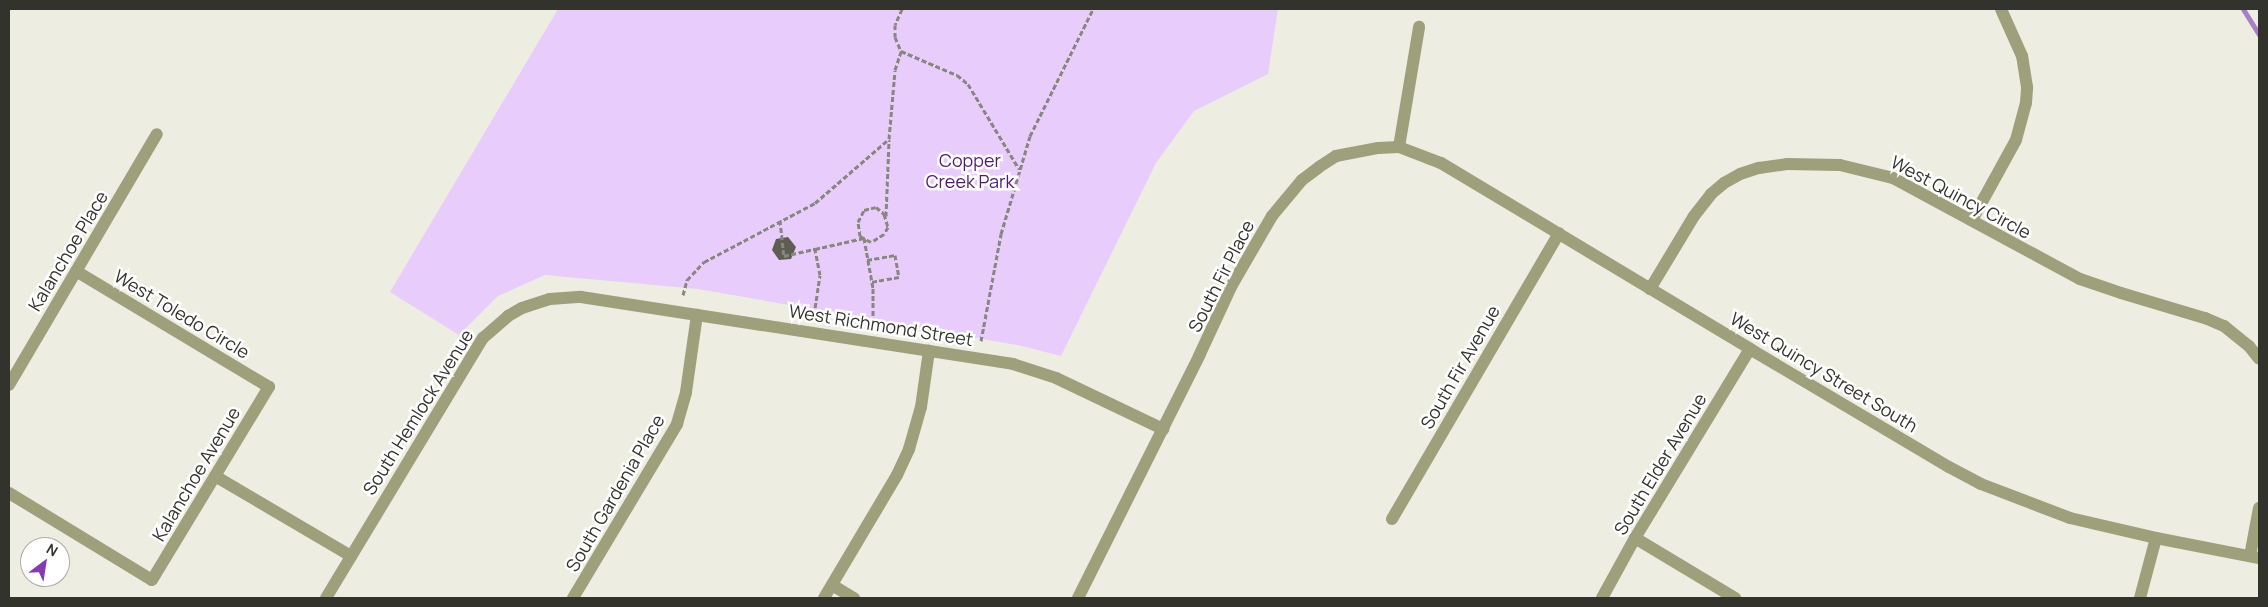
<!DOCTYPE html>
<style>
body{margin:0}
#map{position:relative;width:2268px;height:607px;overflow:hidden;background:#edeee1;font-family:Manrope,sans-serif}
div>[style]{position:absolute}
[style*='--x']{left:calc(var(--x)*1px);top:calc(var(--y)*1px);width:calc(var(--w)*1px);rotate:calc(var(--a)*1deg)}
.green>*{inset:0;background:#e8ccfc}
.stream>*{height:5px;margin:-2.5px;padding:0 2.5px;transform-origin:2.5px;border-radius:2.5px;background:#a97ec5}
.building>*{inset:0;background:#5d5d53}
.path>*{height:3px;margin-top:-1.5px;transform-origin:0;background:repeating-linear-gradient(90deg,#87877f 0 5px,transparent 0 7.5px)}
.minor>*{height:12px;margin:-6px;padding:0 6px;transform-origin:6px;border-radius:6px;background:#9e9f7b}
span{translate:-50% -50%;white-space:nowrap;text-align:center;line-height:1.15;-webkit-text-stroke:5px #fff;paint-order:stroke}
.park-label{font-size:18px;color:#511a6f}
.street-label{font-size:18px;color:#33332e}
.frame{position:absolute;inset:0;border:10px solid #33332e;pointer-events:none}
.north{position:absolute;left:20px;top:537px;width:50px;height:50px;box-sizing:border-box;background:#fff;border:1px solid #adadab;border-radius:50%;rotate:31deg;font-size:14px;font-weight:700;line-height:20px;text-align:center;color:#33332e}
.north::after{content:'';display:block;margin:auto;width:18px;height:22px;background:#853caf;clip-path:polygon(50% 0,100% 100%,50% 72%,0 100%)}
</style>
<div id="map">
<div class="green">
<i style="clip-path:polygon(558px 9px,1278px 9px,1268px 74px,1194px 111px,1156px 163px,1061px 356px,1022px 346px,698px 289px,545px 275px,498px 296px,459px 335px,390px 292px)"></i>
</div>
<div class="stream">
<i style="--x:2243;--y:9;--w:31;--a:58"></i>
</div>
<div class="building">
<i style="clip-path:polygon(788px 237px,796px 247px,791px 259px,779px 260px,772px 250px,776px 239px)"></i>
</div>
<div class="path">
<i style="--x:902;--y:9;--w:17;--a:114"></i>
<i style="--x:895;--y:25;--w:12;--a:90"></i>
<i style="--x:895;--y:37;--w:15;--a:67"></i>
<i style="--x:901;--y:51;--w:61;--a:23.2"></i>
<i style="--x:957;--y:75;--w:14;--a:39"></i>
<i style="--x:968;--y:84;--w:99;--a:59"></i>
<i style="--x:876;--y:207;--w:11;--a:41"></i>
<i style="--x:884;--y:214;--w:14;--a:73"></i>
<i style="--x:888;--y:227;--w:8;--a:120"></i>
<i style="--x:884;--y:234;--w:15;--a:148"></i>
<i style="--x:871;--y:242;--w:13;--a:-151"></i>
<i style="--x:860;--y:236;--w:14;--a:-98"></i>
<i style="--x:858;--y:222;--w:13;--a:-63"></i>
<i style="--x:864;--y:210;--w:12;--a:-14"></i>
<i style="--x:886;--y:216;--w:76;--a:-87.7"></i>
<i style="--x:780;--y:220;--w:36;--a:84"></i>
<i style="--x:784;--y:256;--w:32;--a:-13"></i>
<i style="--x:867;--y:260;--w:28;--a:-10"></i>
<i style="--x:895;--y:255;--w:22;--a:80"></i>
<i style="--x:899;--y:277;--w:28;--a:170"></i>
<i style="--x:683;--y:295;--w:16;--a:-75"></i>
<i style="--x:687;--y:280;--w:25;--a:-47"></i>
<i style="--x:704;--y:262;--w:126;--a:-28"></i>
<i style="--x:815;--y:203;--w:98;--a:-40.9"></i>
<i style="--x:889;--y:139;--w:69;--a:-85"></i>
<i style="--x:895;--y:70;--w:20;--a:-72"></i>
<i style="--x:814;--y:315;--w:40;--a:-81.5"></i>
<i style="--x:820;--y:275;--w:26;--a:-101"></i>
<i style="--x:815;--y:249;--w:50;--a:-12.7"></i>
<i style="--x:864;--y:238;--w:51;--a:79.8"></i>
<i style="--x:873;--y:288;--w:37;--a:90"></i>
<i style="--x:981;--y:341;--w:109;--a:-79.4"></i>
<i style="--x:1001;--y:234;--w:102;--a:-73.5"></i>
<i style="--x:1030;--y:136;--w:142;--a:-63.6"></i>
</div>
<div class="minor">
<i style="--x:1399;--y:147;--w:122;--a:-80.5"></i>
<i style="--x:1972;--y:220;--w:91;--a:-61.2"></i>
<i style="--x:2016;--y:140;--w:38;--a:-75"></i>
<i style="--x:2026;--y:103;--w:16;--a:-86"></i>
<i style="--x:2027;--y:87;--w:31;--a:-99"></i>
<i style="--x:2022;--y:56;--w:51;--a:-114.1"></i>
<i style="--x:1650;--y:289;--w:85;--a:-58.9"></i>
<i style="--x:1694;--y:216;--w:28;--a:-52"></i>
<i style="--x:1711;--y:194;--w:17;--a:-40"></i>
<i style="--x:1724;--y:183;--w:18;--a:-29"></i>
<i style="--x:1740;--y:174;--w:20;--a:-18"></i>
<i style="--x:1759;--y:168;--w:28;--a:-8"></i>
<i style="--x:1787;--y:164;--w:53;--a:1.1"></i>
<i style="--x:1840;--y:165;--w:55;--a:13.8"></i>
<i style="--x:1893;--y:178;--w:213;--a:28.4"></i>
<i style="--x:2080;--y:279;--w:43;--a:18.9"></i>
<i style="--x:2121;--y:293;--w:88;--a:16.6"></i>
<i style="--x:2205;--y:318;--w:21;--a:23"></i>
<i style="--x:2224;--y:326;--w:32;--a:39"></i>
<i style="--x:2249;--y:346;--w:16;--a:52"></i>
<i style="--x:9;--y:385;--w:291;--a:-59.5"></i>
<i style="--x:215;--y:476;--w:158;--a:30.5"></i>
<i style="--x:9;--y:493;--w:167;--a:31.3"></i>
<i style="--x:152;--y:580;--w:226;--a:-58.8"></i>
<i style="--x:269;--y:387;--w:225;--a:-149"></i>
<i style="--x:1392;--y:519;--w:331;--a:-59.7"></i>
<i style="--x:1635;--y:538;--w:117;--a:31"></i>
<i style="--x:2250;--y:556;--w:49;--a:-79.4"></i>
<i style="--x:832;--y:585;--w:26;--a:31"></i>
<i style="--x:326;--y:598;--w:304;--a:-58.9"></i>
<i style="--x:483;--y:338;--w:33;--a:-41"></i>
<i style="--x:508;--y:316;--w:16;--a:-30"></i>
<i style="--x:522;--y:308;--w:29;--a:-18"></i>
<i style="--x:550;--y:299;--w:31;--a:-4"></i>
<i style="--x:581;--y:297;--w:437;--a:8.8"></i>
<i style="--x:1013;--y:364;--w:45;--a:18"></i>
<i style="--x:1056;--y:378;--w:119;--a:25.5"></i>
<i style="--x:573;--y:598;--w:203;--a:-59.1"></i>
<i style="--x:677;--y:424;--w:33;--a:-74"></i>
<i style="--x:686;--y:392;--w:78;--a:-81.9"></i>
<i style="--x:824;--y:598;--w:143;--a:-59.3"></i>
<i style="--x:897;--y:475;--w:29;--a:-65"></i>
<i style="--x:909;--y:449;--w:44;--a:-74.1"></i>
<i style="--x:921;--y:407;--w:57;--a:-81.9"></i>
<i style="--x:1078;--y:598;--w:271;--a:-63.4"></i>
<i style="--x:1199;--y:356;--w:78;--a:-65.1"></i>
<i style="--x:1232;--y:285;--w:80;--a:-59.9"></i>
<i style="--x:1272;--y:216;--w:47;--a:-50.2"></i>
<i style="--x:1302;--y:180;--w:21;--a:-37"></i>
<i style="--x:1319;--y:167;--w:20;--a:-33"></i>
<i style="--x:1336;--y:156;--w:43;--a:-10.8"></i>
<i style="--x:1378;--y:148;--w:21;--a:-3"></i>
<i style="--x:1399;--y:147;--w:45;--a:20.9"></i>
<i style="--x:1441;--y:163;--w:361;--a:31"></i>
<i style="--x:1750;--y:349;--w:231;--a:30.7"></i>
<i style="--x:1949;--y:467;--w:36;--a:28"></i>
<i style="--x:1981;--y:484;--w:95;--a:20.9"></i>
<i style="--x:2070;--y:518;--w:88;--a:13.1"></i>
<i style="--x:2156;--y:538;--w:105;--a:11"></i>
<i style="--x:1602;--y:598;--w:68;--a:-61.2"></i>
<i style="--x:1635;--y:538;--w:221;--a:-58.7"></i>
<i style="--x:2140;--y:598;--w:62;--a:-75.1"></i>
</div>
<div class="park-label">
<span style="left:970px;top:171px">Copper<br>Creek Park</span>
</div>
<div class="street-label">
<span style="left:1961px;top:197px;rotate:28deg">West Quincy Circle</span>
<span style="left:68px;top:251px;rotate:-59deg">Kalanchoe Place</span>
<span style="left:1221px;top:276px;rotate:-63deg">South Fir Place</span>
<span style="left:182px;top:314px;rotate:31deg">West Toledo Circle</span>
<span style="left:881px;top:325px;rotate:9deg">West Richmond Street</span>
<span style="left:1460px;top:367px;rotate:-60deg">South Fir Avenue</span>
<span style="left:1824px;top:372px;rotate:31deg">West Quincy Street South</span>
<span style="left:418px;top:412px;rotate:-58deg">South Hemlock Avenue</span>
<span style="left:1660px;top:464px;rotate:-59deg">South Elder Avenue</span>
<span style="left:196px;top:474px;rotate:-59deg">Kalanchoe Avenue</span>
<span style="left:615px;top:493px;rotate:-60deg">South Gardenia Place</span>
</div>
<div class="frame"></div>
<div class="north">N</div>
</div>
